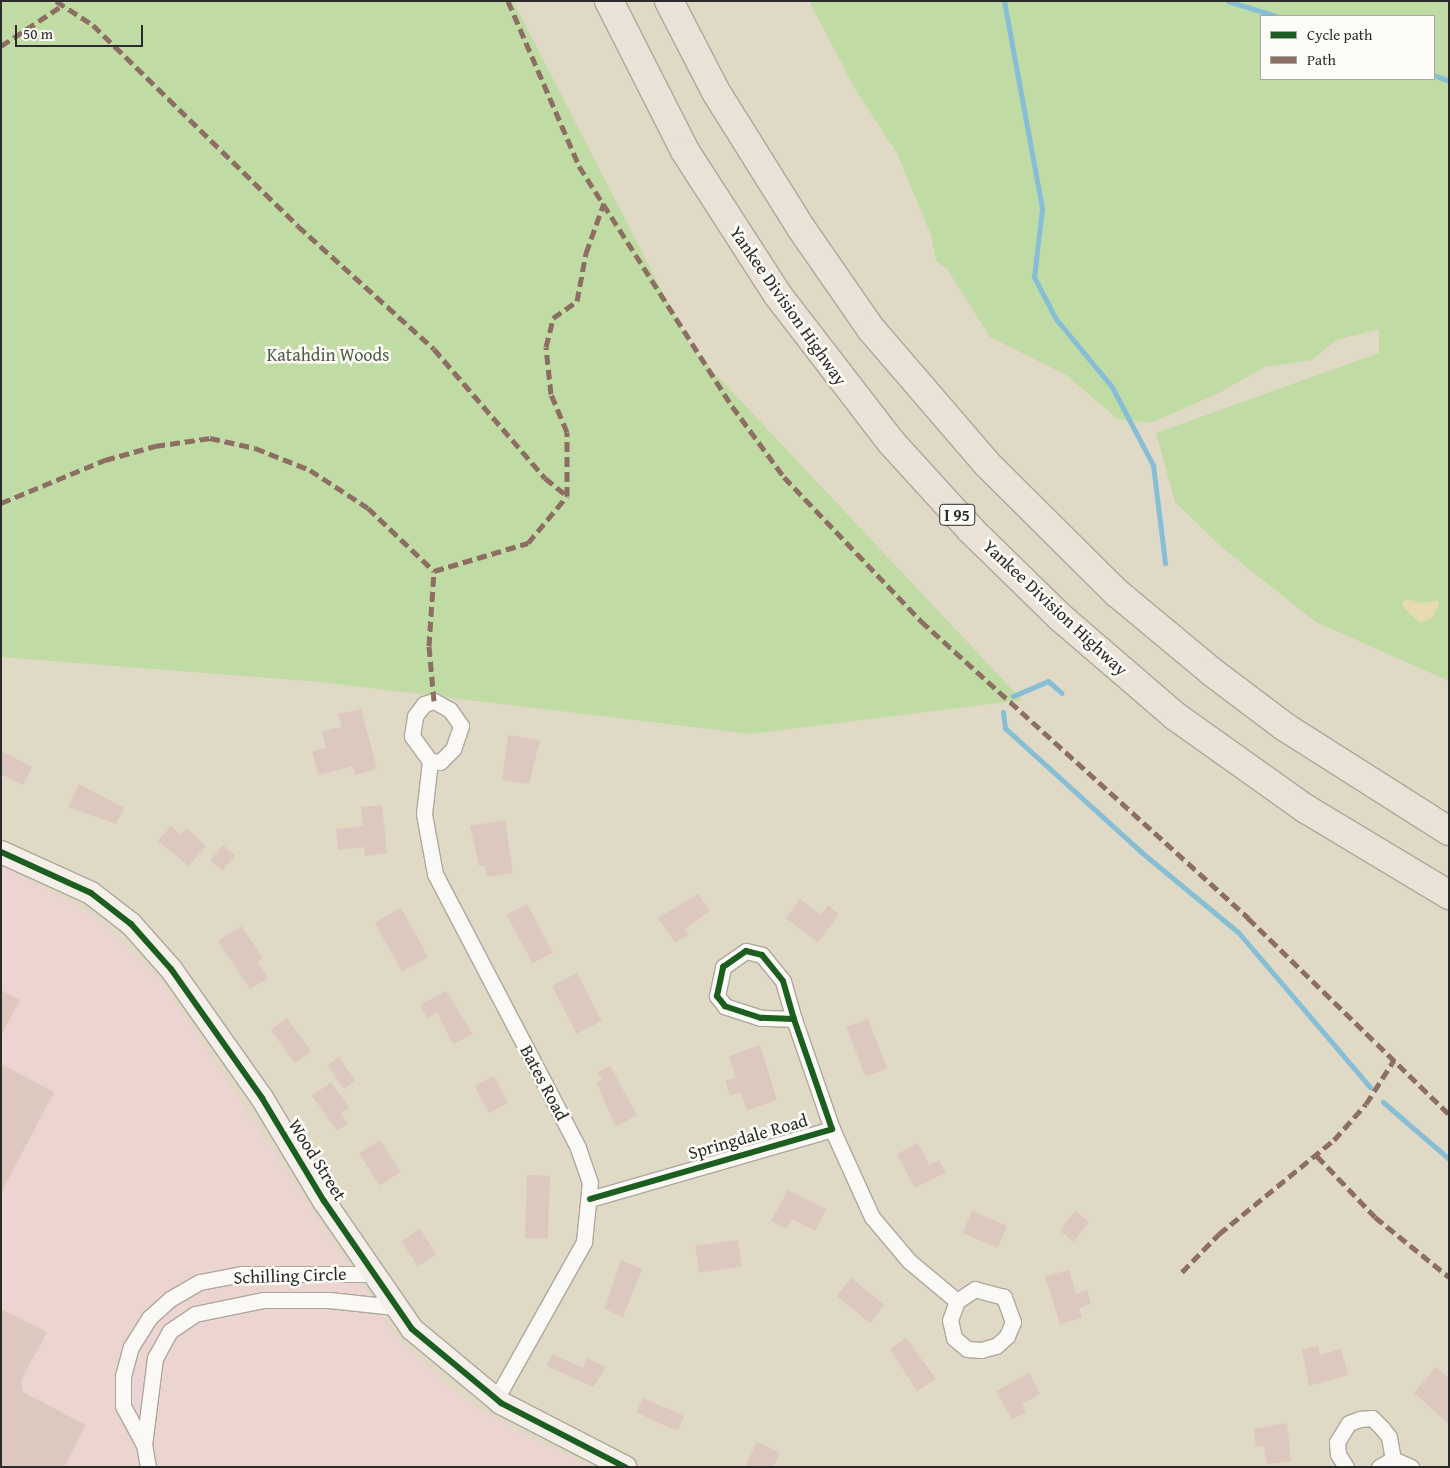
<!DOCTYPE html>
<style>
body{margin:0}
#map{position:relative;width:1450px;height:1468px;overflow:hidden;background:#e0d9c5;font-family:"Gentium Book Plus",serif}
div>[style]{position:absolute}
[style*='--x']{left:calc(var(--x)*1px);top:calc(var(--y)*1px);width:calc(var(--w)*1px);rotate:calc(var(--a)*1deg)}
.built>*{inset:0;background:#ecd4d0}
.green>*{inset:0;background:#c1dba5}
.sand>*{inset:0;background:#e8dab0}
.stream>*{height:5px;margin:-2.5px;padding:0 2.5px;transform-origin:2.5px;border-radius:2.5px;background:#86bfd5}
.building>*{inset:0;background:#dcc8be;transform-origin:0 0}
.roads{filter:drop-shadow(1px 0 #ada89c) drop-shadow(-1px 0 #ada89c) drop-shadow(0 1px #ada89c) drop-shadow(0 -1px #ada89c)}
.street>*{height:15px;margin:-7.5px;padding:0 7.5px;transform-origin:7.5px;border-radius:7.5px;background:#faf9f6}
.secondary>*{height:22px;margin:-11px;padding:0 11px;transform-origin:11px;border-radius:11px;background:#f4f0e9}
.highway>*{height:28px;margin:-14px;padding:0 14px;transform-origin:14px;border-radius:14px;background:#eae2d6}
.quiet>*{height:5px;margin-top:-2.5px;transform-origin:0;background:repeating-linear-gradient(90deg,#8d6e63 0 10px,transparent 0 15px)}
.cycleway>*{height:6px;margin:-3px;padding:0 3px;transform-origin:3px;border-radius:3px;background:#1b5e20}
span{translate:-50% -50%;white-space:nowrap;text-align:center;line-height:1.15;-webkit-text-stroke:5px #fdfcf7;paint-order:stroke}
.shield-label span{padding:1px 4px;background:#fdfcf7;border:1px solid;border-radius:4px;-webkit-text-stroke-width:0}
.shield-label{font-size:16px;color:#2b2b2b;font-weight:700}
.street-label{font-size:18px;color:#2b2b2b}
.park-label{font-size:18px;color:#506048}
.frame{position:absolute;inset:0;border:2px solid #2b2b2b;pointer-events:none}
.legend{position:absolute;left:1260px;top:15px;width:175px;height:65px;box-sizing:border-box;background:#fdfcf7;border:1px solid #a9a8a5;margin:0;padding:6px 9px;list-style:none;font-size:15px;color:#2b2b2b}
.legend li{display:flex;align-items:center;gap:10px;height:25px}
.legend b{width:25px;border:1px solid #a9a8a5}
.scale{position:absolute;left:15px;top:25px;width:128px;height:22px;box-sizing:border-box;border:2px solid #2b2b2b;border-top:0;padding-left:6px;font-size:15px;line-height:18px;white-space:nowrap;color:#2b2b2b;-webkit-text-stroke:4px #fdfcf7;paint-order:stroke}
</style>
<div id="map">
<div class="built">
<i style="clip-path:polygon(1px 864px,95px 917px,164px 985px,398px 1340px,460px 1396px,510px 1428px,591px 1467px,1px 1467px)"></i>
</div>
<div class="green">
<i style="clip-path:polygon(1px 1px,513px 1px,692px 349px,1022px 700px,751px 734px,320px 682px,1px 657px)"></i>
<i style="clip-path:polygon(evenodd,809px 1px,1449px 1px,1449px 681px,1316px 622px,1226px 551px,1175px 502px,1156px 433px,1379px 353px,1379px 329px,1336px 340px,1312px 360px,1264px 367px,1221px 392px,1151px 423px,1118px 419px,1066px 375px,990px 337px,947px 269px,936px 261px,931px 235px,897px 153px,855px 89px,809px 1px,1261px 16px,1434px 16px,1434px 79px,1261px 79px,1261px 16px)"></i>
</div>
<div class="sand">
<i style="clip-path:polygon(1408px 599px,1421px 603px,1438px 601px,1439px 605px,1432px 618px,1420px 623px,1404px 608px,1402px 602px)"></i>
</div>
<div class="stream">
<i style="--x:1004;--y:1;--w:211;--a:79.6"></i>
<i style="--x:1042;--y:209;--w:68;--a:96.7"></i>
<i style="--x:1034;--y:277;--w:47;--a:62.4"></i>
<i style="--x:1056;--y:319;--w:88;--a:50.5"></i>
<i style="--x:1112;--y:387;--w:88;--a:62.3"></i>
<i style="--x:1153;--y:465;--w:99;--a:83"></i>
<i style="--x:1228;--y:1;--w:50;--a:17.4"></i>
<i style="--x:1434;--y:75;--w:16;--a:22"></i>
<i style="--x:1013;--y:696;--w:38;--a:-23"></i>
<i style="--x:1048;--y:681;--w:18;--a:41"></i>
<i style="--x:1003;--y:712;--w:16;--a:83"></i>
<i style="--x:1005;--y:728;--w:183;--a:42.3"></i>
<i style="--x:1140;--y:851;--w:127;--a:39.6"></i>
<i style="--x:1238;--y:932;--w:204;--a:49.6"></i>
<i style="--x:1383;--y:1102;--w:87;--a:40.8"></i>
</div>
<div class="building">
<i style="clip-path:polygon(361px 709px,377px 769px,355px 775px,353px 766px,318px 775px,312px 751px,326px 748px,322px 731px,342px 727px,338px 714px)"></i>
<i style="clip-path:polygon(508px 735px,540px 740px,529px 784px,502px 780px)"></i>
<i style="clip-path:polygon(1px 751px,32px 767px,23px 785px,1px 774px)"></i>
<i style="clip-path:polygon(79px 784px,124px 808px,116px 824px,68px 807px)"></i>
<i style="clip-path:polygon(382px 805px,387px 853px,365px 856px,364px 847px,338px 850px,336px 829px,363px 826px,361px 807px)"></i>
<i style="clip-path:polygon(505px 820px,513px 873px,487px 877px,485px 866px,479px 866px,470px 826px)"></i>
<i style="clip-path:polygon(171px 826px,181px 835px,187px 828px,206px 846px,189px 866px,158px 841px)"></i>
<i style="left:223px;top:845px;width:16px;height:20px;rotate:40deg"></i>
<i style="clip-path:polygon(698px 894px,710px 911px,685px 929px,689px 934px,675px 943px,658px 918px)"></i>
<i style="clip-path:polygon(800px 899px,821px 915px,828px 905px,839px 914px,818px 942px,786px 918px)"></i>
<i style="left:527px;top:904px;width:55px;height:23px;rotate:62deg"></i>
<i style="left:401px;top:908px;width:56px;height:30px;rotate:61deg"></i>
<i style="clip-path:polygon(241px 926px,263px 958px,257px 962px,268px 978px,250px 989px,218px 941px)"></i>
<i style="left:577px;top:973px;width:54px;height:28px;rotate:63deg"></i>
<i style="clip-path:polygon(1px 990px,20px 1000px,1px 1035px)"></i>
<i style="clip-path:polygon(446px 991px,473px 1034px,453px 1044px,437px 1013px,427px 1018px,420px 1005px)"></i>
<i style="left:287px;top:1018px;width:41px;height:20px;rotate:54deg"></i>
<i style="left:868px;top:1019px;width:53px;height:23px;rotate:69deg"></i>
<i style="clip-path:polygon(760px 1045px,777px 1100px,747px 1110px,740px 1092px,730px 1096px,725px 1081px,736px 1077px,729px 1056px)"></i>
<i style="left:339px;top:1057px;width:29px;height:14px;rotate:56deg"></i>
<i style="clip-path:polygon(1px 1064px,54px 1092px,1px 1193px)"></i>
<i style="clip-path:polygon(610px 1066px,637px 1115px,616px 1127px,596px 1082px,602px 1079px,598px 1072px)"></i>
<i style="left:494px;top:1076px;width:30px;height:22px;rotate:62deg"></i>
<i style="clip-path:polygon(331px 1082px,349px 1107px,341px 1113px,348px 1124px,337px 1130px,312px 1096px)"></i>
<i style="left:380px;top:1140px;width:38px;height:25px;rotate:57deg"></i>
<i style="clip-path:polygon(918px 1143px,929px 1165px,939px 1160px,946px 1172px,915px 1188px,897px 1154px)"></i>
<i style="left:527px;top:1175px;width:23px;height:63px;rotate:2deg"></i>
<i style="clip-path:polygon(788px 1190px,826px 1209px,815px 1231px,792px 1219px,786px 1229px,771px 1221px)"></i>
<i style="left:972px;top:1211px;width:38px;height:24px;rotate:23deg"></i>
<i style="left:1075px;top:1211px;width:18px;height:25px;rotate:38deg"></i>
<i style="left:420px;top:1229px;width:30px;height:22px;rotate:57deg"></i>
<i style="left:738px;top:1240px;width:27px;height:43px;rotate:82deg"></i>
<i style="clip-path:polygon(621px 1260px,642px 1269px,623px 1317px,605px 1309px)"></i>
<i style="clip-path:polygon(1069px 1270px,1076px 1294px,1087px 1290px,1091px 1304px,1079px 1308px,1082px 1318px,1060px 1324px,1045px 1276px)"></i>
<i style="left:851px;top:1278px;width:43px;height:23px;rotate:39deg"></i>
<i style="clip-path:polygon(1px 1309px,47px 1332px,21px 1380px,23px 1392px,86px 1425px,64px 1467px,1px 1467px)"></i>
<i style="clip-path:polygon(906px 1338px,936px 1379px,917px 1391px,890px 1349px)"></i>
<i style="clip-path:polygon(1318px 1346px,1320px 1355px,1341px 1349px,1348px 1375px,1309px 1386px,1302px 1350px)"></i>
<i style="clip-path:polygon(552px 1354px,583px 1368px,587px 1358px,606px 1367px,593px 1387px,547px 1366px)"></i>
<i style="clip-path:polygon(1436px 1367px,1449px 1378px,1449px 1424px,1414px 1393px)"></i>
<i style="clip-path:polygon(1029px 1373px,1040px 1394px,1022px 1404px,1026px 1412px,1012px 1419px,996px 1391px)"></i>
<i style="left:643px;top:1398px;width:45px;height:16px;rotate:24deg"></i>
<i style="clip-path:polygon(1287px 1423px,1291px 1461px,1267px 1464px,1264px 1446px,1256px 1447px,1254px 1429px)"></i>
<i style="clip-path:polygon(757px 1442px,780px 1453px,773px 1467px,745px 1467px)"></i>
</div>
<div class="roads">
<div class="street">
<i style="--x:430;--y:761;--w:31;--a:-126"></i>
<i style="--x:412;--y:736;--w:20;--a:-81"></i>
<i style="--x:415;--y:716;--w:15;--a:-53"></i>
<i style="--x:424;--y:704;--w:10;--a:-17"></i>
<i style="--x:434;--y:701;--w:18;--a:29"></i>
<i style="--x:450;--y:710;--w:19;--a:55"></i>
<i style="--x:461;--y:726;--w:24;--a:109"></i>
<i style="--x:453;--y:749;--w:18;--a:135"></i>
<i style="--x:440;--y:762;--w:10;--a:-174"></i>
<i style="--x:430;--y:761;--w:53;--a:96.5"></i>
<i style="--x:424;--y:814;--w:61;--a:79.6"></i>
<i style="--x:435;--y:874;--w:309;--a:62.4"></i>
<i style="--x:578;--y:1148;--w:36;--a:71"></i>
<i style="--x:590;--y:1182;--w:60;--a:95.7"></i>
<i style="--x:584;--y:1242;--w:180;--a:119.3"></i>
<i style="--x:832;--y:1129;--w:97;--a:65.6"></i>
<i style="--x:872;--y:1217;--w:57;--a:49.9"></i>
<i style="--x:909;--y:1261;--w:62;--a:39.8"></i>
<i style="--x:957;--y:1301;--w:20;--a:110"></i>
<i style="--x:950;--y:1320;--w:18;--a:77"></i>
<i style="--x:954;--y:1338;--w:17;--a:40"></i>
<i style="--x:967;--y:1349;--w:14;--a:4"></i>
<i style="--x:981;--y:1350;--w:16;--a:-15"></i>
<i style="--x:996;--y:1346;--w:15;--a:-42"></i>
<i style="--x:1007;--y:1336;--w:15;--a:-67"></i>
<i style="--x:1013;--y:1322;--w:27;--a:-110"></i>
<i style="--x:1004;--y:1297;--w:30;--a:-165"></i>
<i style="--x:975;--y:1289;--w:22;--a:146"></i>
<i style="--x:590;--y:1199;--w:252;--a:-16.1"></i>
<i style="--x:832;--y:1129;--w:116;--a:-109.1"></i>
<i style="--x:794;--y:1019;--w:33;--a:-178"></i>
<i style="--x:761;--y:1018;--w:38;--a:-162"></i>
<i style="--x:725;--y:1006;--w:13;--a:-129"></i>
<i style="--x:717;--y:996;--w:30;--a:-78"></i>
<i style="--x:723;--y:967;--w:28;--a:-35"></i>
<i style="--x:746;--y:951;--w:16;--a:14"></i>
<i style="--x:762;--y:955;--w:33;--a:51"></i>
<i style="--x:783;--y:981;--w:40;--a:74"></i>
<i style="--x:144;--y:1445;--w:44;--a:-118.3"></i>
<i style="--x:123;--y:1406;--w:30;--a:-90"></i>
<i style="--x:123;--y:1376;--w:30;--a:-75"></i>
<i style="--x:131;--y:1347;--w:34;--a:-58"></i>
<i style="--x:149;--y:1318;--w:28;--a:-42"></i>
<i style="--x:170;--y:1299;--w:34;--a:-30"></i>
<i style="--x:200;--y:1282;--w:43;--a:-10.8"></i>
<i style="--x:242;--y:1274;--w:129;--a:0"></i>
<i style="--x:1393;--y:1459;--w:20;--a:24"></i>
<i style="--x:148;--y:1467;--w:22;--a:-100"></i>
<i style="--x:144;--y:1445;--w:88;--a:-82.8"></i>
<i style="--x:155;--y:1358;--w:31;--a:-61"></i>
<i style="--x:170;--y:1331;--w:30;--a:-34"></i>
<i style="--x:195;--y:1314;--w:69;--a:-11.6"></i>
<i style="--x:263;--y:1300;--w:66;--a:0"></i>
<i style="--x:329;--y:1300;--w:66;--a:6.1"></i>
<i style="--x:1346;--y:1467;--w:15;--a:-122"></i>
<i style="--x:1338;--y:1454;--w:12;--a:-95"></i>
<i style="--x:1337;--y:1442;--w:22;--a:-58"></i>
<i style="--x:1349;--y:1423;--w:12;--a:-20"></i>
<i style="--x:1360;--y:1419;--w:12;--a:-5"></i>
<i style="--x:1372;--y:1418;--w:14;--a:45"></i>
<i style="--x:1382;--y:1428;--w:11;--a:52"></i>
<i style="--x:1389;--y:1437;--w:22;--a:80"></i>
<i style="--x:1379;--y:1467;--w:16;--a:-30"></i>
</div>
<div class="secondary">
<i style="--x:1;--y:852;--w:99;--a:24.5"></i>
<i style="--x:91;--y:893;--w:51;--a:37.8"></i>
<i style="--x:131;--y:924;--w:60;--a:48.4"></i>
<i style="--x:171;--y:969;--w:158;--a:54.8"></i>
<i style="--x:262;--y:1098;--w:120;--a:59"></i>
<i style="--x:324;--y:1201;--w:155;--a:55.5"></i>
<i style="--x:412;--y:1329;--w:116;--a:39.7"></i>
<i style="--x:501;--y:1403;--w:140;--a:27.3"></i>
</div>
<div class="highway">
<i style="--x:609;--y:1;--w:168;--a:63.1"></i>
<i style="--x:685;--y:151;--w:170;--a:57.2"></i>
<i style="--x:777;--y:294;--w:187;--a:52.4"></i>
<i style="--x:891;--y:442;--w:120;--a:47.7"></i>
<i style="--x:972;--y:531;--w:123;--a:44.3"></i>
<i style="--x:1060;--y:617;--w:152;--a:40.7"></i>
<i style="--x:1175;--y:716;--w:161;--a:35.4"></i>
<i style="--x:1306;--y:809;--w:167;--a:31"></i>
<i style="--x:669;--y:1;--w:102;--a:62.7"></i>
<i style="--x:716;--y:92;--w:160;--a:58"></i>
<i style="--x:801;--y:228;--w:123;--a:55.3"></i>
<i style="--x:871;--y:329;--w:178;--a:49.3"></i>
<i style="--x:987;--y:464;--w:183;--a:44.8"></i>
<i style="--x:1117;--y:593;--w:124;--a:39.7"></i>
<i style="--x:1212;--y:672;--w:91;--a:37"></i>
<i style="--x:1285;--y:727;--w:194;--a:32.4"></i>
</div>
</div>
<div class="quiet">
<i style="--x:56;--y:1;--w:44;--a:33"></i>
<i style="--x:93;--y:25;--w:287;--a:44.4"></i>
<i style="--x:298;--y:226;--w:183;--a:42.1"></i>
<i style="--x:434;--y:349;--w:170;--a:49.3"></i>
<i style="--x:545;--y:478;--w:28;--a:39"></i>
<i style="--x:508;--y:1;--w:180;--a:66.7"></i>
<i style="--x:579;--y:166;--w:285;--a:57.5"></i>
<i style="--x:732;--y:406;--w:88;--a:53.8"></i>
<i style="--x:784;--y:477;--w:199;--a:46.4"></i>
<i style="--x:921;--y:621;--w:442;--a:42.2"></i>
<i style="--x:1248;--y:918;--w:281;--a:44.3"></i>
<i style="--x:1;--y:46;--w:74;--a:-33.5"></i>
<i style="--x:1;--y:503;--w:113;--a:-22.5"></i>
<i style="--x:105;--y:460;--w:52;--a:-15.6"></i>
<i style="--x:155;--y:446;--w:56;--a:-8.3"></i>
<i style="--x:210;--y:438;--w:46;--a:12.5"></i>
<i style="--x:255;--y:448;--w:59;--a:21.8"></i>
<i style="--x:310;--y:470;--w:69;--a:33.2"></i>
<i style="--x:368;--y:508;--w:91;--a:43.7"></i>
<i style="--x:434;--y:701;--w:55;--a:-95.2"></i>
<i style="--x:429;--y:646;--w:75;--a:-86.2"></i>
<i style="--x:434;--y:571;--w:98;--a:-16.6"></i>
<i style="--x:528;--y:543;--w:61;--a:-50.3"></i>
<i style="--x:567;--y:496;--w:64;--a:-90"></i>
<i style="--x:567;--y:432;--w:41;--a:-112.8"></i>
<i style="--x:551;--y:394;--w:47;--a:-96.1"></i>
<i style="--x:546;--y:347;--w:30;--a:-76"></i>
<i style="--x:553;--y:318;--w:29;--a:-35"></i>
<i style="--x:577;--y:301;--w:49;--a:-79.4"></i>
<i style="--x:586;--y:253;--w:53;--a:-70.2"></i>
<i style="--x:1317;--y:1156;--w:84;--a:46.4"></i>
<i style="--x:1375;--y:1217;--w:95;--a:39"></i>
<i style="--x:1182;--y:1272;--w:53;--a:-45.8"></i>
<i style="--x:1219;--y:1234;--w:149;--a:-39.3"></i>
<i style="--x:1334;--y:1140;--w:48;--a:-48.4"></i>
<i style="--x:1366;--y:1104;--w:52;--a:-57.5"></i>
</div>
<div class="cycleway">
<i style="--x:1;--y:852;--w:99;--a:24.5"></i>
<i style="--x:91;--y:893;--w:51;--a:37.8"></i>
<i style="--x:131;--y:924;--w:60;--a:48.4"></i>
<i style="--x:171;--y:969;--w:158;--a:54.8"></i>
<i style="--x:262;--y:1098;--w:120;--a:59"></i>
<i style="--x:324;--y:1201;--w:155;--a:55.5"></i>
<i style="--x:412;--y:1329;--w:116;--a:39.7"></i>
<i style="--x:501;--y:1403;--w:140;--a:27.3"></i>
<i style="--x:590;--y:1199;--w:252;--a:-16.1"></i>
<i style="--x:832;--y:1129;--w:116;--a:-109.1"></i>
<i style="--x:794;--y:1019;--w:33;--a:-178"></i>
<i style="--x:761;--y:1018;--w:38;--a:-162"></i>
<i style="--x:725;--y:1006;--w:13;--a:-129"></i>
<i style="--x:717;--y:996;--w:30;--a:-78"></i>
<i style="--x:723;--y:967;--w:28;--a:-35"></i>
<i style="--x:746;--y:951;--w:16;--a:14"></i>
<i style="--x:762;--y:955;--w:33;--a:51"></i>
<i style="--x:783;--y:981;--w:40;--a:74"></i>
</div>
<div class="shield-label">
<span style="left:957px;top:515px">I 95</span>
</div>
<div class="street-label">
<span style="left:788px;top:306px;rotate:55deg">Yankee Division Highway</span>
<span style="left:1055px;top:608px;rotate:43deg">Yankee Division Highway</span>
<span style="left:544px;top:1083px;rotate:62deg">Bates Road</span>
<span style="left:748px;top:1137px;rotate:-16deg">Springdale Road</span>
<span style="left:317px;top:1160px;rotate:58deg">Wood Street</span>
<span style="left:290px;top:1276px;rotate:-2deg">Schilling Circle</span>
</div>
<div class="park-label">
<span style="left:328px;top:355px">Katahdin Woods</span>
</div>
<div class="frame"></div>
<ul class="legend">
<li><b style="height:6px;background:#1b5e20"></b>Cycle path</li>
<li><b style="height:6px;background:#8d6e63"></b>Path</li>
</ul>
<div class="scale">50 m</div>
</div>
